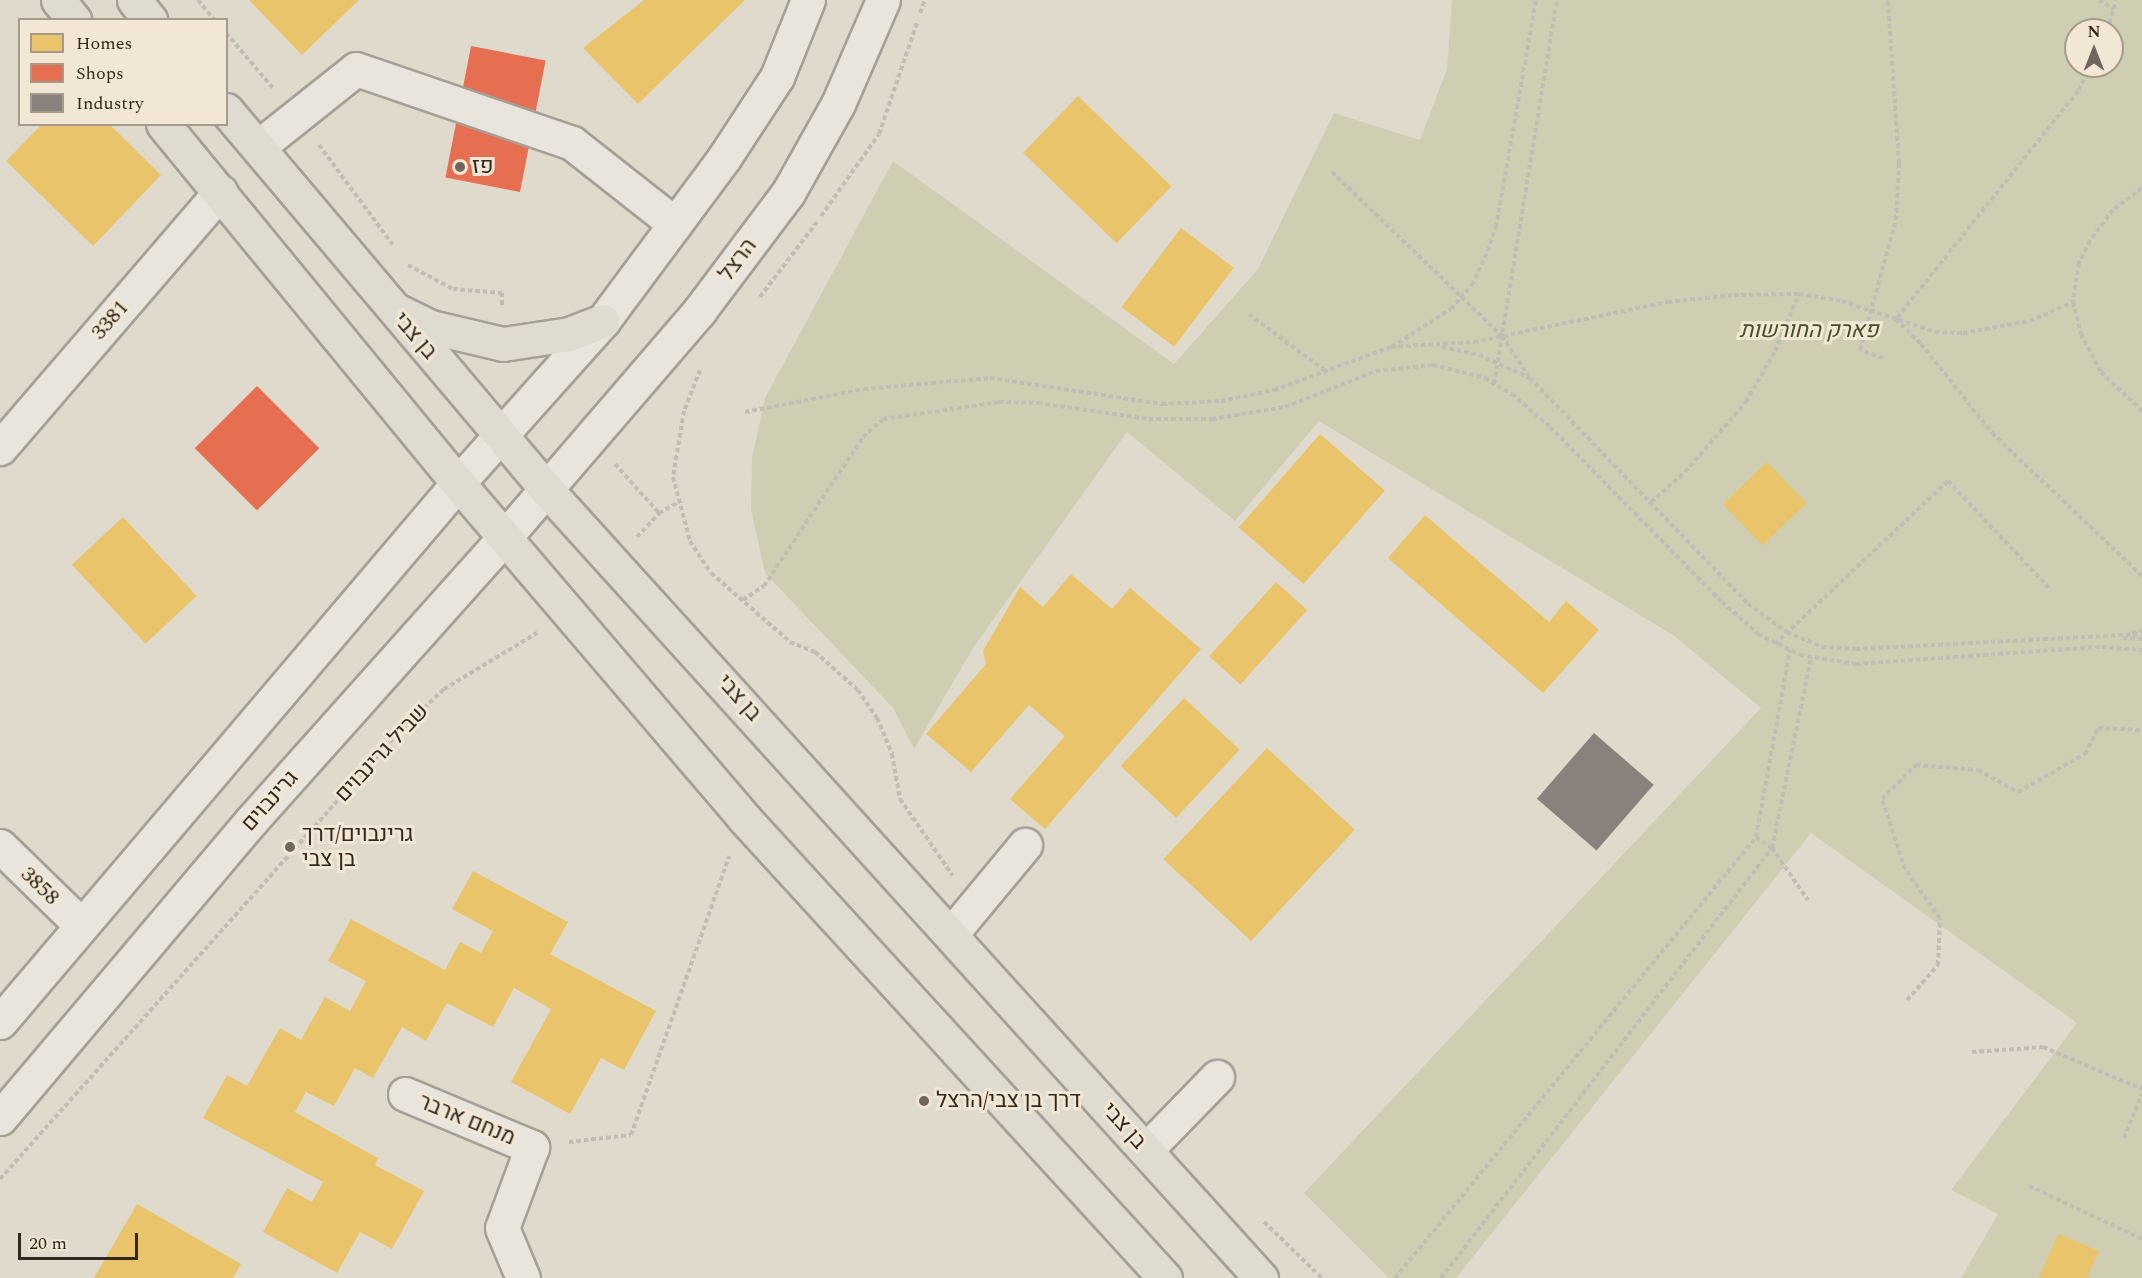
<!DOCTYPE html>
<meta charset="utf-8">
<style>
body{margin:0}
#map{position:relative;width:2142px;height:1278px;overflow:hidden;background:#e0dacd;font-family:Spectral,Heebo,serif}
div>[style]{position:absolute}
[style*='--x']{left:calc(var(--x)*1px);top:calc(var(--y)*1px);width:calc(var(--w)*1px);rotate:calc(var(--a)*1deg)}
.green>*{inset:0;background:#cfceb2}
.homes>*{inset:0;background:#e9c46a;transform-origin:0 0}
.shops>*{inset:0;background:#e76f51;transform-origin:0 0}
.industry>*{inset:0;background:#8a817c;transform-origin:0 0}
.path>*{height:4px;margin-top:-2px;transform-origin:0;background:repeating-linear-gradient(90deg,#c1bcb4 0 4.5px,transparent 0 7.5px)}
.roads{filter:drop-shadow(2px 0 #a59f96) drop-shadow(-2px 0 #a59f96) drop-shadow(0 2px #a59f96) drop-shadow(0 -2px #a59f96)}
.minor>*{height:33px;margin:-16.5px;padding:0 16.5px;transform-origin:16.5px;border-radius:16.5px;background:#e9e5dd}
.major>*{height:33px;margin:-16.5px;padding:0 16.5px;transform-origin:16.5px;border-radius:16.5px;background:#e0dbd0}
.dots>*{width:16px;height:16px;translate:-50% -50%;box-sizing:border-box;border:3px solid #f1e7d4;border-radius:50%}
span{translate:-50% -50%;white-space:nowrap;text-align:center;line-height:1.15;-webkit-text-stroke:6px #f1e7d4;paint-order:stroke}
.poi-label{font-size:22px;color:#33281f}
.left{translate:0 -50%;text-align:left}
.street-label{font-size:22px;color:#33281f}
.park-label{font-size:22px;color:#454d29;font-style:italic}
.legend{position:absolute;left:18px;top:18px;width:210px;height:108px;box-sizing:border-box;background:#f1e7d4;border:2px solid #a59b8c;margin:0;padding:8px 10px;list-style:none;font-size:18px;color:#33281f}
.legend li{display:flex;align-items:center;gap:12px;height:30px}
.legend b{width:30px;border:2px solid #a59b8c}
.north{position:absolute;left:2064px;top:18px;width:60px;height:60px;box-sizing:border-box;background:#f1e7d4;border:2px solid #a59b8c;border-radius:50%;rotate:0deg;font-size:16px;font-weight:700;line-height:24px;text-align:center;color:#33281f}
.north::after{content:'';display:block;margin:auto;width:21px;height:27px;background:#70665c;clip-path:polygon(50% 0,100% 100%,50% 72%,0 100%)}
.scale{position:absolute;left:18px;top:1233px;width:120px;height:27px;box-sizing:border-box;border:3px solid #33281f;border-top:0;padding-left:8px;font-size:18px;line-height:21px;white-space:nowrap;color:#33281f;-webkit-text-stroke:4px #f1e7d4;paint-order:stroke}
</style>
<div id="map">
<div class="green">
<i style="clip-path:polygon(evenodd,1452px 0,2142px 0,2142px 1278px,1961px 1278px,1998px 1214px,1951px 1190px,2077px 1023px,1811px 833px,1456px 1278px,1389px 1278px,1304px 1193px,1761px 708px,1673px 635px,1319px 421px,1235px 521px,1127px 432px,973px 648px,914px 749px,893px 708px,765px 573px,751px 510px,752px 458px,765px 398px,893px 161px,1174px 364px,1258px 269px,1334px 113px,1420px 140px,1447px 69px,1452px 0,2076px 30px,2112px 30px,2112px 66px,2076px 66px,2076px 30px)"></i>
</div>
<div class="homes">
<i style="clip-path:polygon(249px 0,359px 0,302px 55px)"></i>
<i style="clip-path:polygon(644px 0,745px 0,638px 104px,583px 48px)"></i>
<i style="left:1078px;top:96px;width:130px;height:79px;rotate:44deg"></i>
<i style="clip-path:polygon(42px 124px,109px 124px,161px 175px,93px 246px,6px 161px)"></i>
<i style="left:1181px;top:228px;width:66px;height:99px;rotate:37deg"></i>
<i style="left:1320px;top:434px;width:86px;height:124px;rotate:41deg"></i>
<i style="left:1767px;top:462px;width:57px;height:61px;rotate:46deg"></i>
<i style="clip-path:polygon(1425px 515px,1549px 622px,1566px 601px,1599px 630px,1543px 693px,1388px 558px)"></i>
<i style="left:123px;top:517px;width:108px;height:70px;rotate:47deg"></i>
<i style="clip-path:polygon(1071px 574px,1112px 609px,1130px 588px,1201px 649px,1045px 829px,1010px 799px,1065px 736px,1029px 705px,971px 772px,926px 734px,986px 664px,983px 651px,1020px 587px,1043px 607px)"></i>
<i style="left:1276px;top:582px;width:42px;height:100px;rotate:42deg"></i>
<i style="left:1184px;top:698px;width:76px;height:93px;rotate:43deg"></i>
<i style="left:1267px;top:748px;width:120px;height:152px;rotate:43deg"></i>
<i style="clip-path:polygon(473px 871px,568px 922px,550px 954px,656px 1011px,624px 1070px,601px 1058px,570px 1114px,511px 1082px,551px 1009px,514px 988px,493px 1027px,447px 1003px,426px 1041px,402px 1027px,373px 1078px,355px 1068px,334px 1106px,306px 1092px,295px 1112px,378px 1158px,375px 1165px,424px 1191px,392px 1249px,360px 1232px,337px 1273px,263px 1232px,287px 1188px,312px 1202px,323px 1182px,203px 1118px,227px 1075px,247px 1086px,280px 1028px,301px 1040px,325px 997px,350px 1011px,366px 981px,328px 961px,351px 919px,445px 970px,460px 942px,481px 953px,493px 931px,452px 909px)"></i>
<i style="clip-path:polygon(137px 1204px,241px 1264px,233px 1278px,94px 1278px)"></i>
<i style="clip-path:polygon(2058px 1234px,2099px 1251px,2087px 1278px,2039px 1278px)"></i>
</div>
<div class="shops">
<i style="left:471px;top:46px;width:76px;height:134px;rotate:11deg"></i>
<i style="left:257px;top:386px;width:88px;height:88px;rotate:45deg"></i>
</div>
<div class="industry">
<i style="left:1594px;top:733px;width:79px;height:87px;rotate:41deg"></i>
</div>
<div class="path">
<i style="--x:198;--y:0;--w:26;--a:51"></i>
<i style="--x:2099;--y:0;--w:17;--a:33"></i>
<i style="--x:920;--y:13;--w:14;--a:-69"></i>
<i style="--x:2107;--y:30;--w:31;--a:-73"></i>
<i style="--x:226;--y:33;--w:72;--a:49.5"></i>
<i style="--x:2091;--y:66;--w:28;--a:117"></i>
<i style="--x:2078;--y:91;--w:292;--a:128.6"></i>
<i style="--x:1896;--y:319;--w:35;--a:45"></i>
<i style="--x:1921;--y:344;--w:114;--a:51.4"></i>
<i style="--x:1992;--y:433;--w:207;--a:43.6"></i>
<i style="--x:319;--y:145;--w:124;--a:53.5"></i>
<i style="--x:1332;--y:172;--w:236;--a:44"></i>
<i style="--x:1502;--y:336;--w:50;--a:56.3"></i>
<i style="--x:2142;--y:188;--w:36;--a:143"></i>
<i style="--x:2113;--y:210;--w:39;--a:127"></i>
<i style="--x:2090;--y:241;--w:25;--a:117"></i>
<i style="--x:2079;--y:263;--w:39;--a:99"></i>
<i style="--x:2073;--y:302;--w:33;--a:76"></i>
<i style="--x:2081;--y:334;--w:43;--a:62.2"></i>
<i style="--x:2101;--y:372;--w:57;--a:43.6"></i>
<i style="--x:821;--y:216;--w:100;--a:-54.7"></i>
<i style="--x:879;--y:134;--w:120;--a:-71.1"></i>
<i style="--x:408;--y:265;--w:51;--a:28.1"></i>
<i style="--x:453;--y:289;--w:49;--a:4.7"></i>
<i style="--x:502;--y:293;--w:13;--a:90"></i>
<i style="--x:760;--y:297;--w:94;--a:-52.8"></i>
<i style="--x:1249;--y:314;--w:94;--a:36.7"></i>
<i style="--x:1392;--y:347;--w:70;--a:-32.8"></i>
<i style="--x:1451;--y:309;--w:32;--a:-49"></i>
<i style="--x:1472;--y:285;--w:38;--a:-65"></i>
<i style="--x:1488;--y:251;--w:25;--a:-72"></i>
<i style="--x:1496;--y:227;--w:230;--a:-80"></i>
<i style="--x:1442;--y:347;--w:38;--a:12"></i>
<i style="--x:1479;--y:355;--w:56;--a:24.3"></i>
<i style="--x:1530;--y:378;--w:314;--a:46"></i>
<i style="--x:1748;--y:604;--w:48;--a:35.7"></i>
<i style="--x:1787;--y:632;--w:38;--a:23"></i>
<i style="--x:1822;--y:647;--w:34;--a:3"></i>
<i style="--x:1856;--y:649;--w:286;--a:-3"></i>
<i style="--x:1883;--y:358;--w:24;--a:-161"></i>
<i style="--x:1860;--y:350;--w:135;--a:-74.5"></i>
<i style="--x:1896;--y:220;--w:57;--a:-87"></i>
<i style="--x:1899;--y:163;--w:163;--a:-93.9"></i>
<i style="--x:700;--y:370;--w:44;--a:111.3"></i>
<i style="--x:684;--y:411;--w:67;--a:99.5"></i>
<i style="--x:673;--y:477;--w:66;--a:75.1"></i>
<i style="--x:690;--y:541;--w:38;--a:57"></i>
<i style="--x:711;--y:573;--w:105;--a:41.1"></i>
<i style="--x:790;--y:642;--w:27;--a:22"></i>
<i style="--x:815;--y:652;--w:57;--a:41.5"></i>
<i style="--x:858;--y:690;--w:34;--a:56"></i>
<i style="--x:877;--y:718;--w:39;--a:67"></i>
<i style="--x:892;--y:754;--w:46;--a:79.9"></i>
<i style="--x:900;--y:799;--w:93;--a:55.5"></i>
<i style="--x:1494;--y:384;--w:389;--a:-80.7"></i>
<i style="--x:745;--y:412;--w:121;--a:-10.9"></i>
<i style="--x:864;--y:389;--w:126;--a:-5"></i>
<i style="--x:990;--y:378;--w:174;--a:8.6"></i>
<i style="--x:1162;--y:404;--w:59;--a:-2.9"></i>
<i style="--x:1221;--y:401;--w:54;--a:-11.7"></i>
<i style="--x:1274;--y:390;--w:125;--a:-20.2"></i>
<i style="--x:1391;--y:347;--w:83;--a:-3.4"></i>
<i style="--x:1474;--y:342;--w:198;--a:-11.7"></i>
<i style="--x:1668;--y:302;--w:66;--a:-6.1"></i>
<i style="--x:1734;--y:295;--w:65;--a:-0.9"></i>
<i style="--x:1799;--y:294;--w:44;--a:9.2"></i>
<i style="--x:1842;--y:301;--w:98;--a:18.4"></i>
<i style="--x:1935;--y:332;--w:28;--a:2"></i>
<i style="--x:1963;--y:333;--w:68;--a:-10.2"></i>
<i style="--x:2030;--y:321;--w:47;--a:-23.8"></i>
<i style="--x:615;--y:464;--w:66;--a:48.1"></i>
<i style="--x:1651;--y:502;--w:45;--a:-41.4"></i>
<i style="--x:1685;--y:472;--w:93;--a:-48.9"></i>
<i style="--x:1746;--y:402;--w:59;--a:-60.4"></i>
<i style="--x:1775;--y:351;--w:62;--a:-67.2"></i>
<i style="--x:637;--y:537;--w:33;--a:-47"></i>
<i style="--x:659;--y:513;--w:23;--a:-29"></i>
<i style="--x:743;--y:600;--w:25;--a:-34"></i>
<i style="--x:764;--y:586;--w:179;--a:-56.4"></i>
<i style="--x:863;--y:437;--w:27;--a:-42"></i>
<i style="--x:883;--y:419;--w:117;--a:-8.3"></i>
<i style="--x:999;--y:402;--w:39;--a:1"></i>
<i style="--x:1038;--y:403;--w:112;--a:8.2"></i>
<i style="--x:1149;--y:419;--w:63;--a:0"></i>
<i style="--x:1212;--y:419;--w:74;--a:-9.3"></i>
<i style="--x:1285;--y:407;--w:98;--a:-21.6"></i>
<i style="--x:1376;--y:371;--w:57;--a:-6"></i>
<i style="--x:1433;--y:365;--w:54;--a:14"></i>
<i style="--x:1485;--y:378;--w:31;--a:31"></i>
<i style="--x:1512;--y:394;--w:50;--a:41"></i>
<i style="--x:1550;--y:427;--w:245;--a:45.5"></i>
<i style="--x:1722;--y:602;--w:48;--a:41.6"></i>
<i style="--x:1758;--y:634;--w:47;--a:26.6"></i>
<i style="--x:1800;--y:655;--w:57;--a:9.1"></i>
<i style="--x:1856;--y:664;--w:247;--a:-4"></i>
<i style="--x:2102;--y:647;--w:40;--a:4.3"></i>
<i style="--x:2132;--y:633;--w:10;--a:-17"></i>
<i style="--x:2123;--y:638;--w:19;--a:3"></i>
<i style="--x:1775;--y:644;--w:238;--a:-43.3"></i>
<i style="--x:1948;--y:481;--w:150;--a:46.6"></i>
<i style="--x:1756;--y:837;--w:19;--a:35"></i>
<i style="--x:1772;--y:848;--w:63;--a:55.3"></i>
<i style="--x:1907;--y:1000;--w:47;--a:-48.5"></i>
<i style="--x:1938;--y:965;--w:47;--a:-87.6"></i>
<i style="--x:1940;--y:918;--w:60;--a:-125.5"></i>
<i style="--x:1905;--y:869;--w:74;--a:-108.2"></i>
<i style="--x:1882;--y:799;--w:48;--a:-45"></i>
<i style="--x:1916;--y:765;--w:62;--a:4.6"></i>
<i style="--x:1978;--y:770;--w:46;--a:28.8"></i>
<i style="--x:2018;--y:792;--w:77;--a:-29.6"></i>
<i style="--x:2085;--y:754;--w:29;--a:-63"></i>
<i style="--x:2098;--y:728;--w:44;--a:2.6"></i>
<i style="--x:1972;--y:1052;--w:71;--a:-4"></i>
<i style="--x:2043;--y:1047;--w:108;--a:23"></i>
<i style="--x:2124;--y:1138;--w:48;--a:-67.8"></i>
<i style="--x:569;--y:1142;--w:62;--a:-6.4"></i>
<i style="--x:631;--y:1135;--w:296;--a:-70.6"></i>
<i style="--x:0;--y:1179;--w:596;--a:-48.26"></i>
<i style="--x:397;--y:734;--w:65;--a:-43.8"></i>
<i style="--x:444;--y:689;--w:109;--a:-31.1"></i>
<i style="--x:2029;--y:1186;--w:125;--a:25.1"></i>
<i style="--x:1264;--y:1222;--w:81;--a:44"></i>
<i style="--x:1395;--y:1278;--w:570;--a:-50.7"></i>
<i style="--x:1756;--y:837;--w:190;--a:-79.7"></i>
<i style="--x:1441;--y:1278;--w:543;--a:-52.41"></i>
<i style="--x:1772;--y:848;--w:194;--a:-78.4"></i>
</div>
<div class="roads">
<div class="minor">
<i style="--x:258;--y:147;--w:125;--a:-38.5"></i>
<i style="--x:356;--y:69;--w:228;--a:18.9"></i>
<i style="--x:572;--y:143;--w:131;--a:38.2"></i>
<i style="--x:0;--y:448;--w:338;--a:-49.3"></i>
<i style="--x:0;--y:846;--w:113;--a:44.3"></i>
<i style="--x:951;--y:934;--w:116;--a:-50.3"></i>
<i style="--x:0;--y:1022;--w:707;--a:-49.64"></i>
<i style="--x:458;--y:483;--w:217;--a:-48.2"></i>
<i style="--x:603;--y:321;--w:203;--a:-53.4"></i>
<i style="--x:724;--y:158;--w:97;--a:-56.8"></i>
<i style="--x:777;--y:77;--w:83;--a:-68.1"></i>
<i style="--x:405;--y:1094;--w:138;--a:22.7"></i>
<i style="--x:532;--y:1147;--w:86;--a:110.3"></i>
<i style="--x:502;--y:1228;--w:54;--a:67.2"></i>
<i style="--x:0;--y:1118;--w:389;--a:-49.8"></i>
<i style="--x:251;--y:821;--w:381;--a:-48.2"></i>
<i style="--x:505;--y:537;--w:299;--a:-49.3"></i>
<i style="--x:700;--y:310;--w:146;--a:-53.1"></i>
<i style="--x:788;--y:193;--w:102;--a:-60.7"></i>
<i style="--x:838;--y:104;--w:113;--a:-66.6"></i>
<i style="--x:1146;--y:1150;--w:102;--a:-45.8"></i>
</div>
<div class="major">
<i style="--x:58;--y:0;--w:26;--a:51"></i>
<i style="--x:134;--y:0;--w:26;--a:51"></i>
<i style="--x:226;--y:110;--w:496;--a:49.8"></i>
<i style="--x:546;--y:489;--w:1065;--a:47.82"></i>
<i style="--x:163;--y:124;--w:465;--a:50.6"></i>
<i style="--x:458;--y:483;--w:439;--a:49.5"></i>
<i style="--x:743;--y:817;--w:625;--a:47.53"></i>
<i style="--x:398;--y:311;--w:37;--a:26"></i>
<i style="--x:431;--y:327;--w:74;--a:13.3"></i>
<i style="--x:503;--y:344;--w:67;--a:-8.6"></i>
<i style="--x:569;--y:334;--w:36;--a:-21"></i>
</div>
</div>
<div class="dots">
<i style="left:460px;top:167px;background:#70665c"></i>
<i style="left:290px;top:847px;background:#70665c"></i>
<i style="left:924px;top:1101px;background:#70665c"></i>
</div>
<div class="poi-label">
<span class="left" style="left:472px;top:167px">פז</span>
<span class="left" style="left:302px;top:847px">גרינבוים/דרך<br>בן צבי</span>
<span class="left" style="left:936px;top:1101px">דרך בן צבי/הרצל</span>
</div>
<div class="street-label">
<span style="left:738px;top:260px;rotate:-53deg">הרצל</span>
<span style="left:110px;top:320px;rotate:-49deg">3381</span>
<span style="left:415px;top:336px;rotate:49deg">בן צבי</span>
<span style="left:739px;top:698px;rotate:48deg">בן צבי</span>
<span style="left:382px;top:753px;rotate:-47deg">שביל גרינבוים</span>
<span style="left:270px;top:801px;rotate:-48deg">גרינבוים</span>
<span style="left:40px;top:886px;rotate:44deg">3858</span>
<span style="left:467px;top:1120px;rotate:22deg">מנחם ארבר</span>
<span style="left:1124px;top:1126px;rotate:48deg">בן צבי</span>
</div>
<div class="park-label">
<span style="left:1809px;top:331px">פארק החורשות</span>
</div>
<ul class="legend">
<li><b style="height:16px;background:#e9c46a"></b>Homes</li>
<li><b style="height:16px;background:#e76f51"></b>Shops</li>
<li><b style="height:16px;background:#8a817c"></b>Industry</li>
</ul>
<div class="north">N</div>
<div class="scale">20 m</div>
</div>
